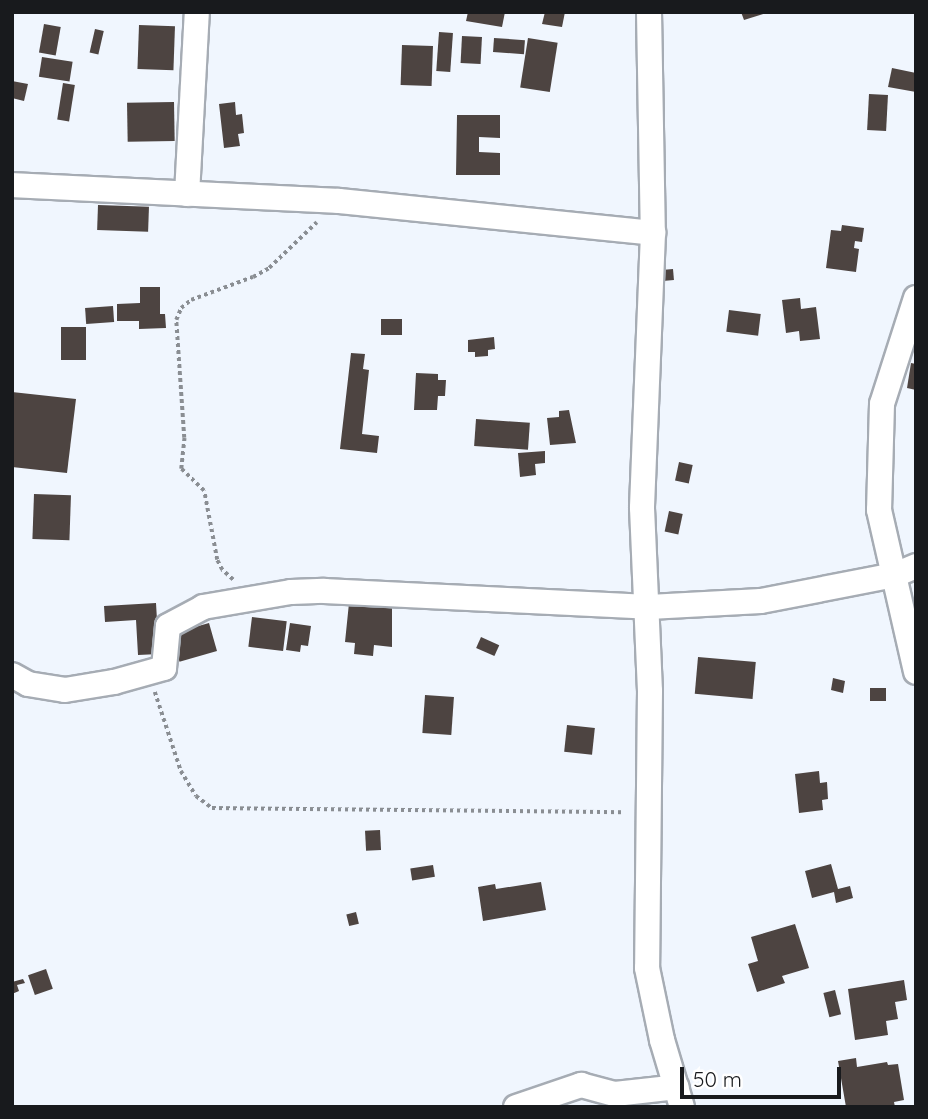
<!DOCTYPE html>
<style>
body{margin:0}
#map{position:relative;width:928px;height:1119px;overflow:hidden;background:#f0f6fe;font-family:Quicksand,sans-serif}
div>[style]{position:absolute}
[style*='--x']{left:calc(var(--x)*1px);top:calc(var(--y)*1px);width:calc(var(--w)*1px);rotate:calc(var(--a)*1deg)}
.building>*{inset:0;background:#4d4441;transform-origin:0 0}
.path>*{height:3.5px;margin-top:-1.75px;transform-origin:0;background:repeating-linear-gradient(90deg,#8a8e93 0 3.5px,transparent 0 7px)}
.roads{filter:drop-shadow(2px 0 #a6acb4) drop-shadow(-2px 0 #a6acb4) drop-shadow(0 2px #a6acb4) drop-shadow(0 -2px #a6acb4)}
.minor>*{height:24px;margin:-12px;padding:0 12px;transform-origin:12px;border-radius:12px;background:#fff}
span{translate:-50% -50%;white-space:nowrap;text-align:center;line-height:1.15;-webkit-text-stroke:7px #fff;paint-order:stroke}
.frame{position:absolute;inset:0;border:14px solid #181a1d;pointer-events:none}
.scale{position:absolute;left:680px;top:1067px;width:161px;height:32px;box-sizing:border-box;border:4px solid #181a1d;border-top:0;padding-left:9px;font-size:21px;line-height:24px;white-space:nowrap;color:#181a1d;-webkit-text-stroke:5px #fff;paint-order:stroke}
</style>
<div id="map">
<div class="building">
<i style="clip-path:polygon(468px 12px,505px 12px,502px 27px,466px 21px)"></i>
<i style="clip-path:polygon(545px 12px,565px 12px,562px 27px,542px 24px)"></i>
<i style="clip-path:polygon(741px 12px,766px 12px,766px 13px,744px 20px)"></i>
<i style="left:44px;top:24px;width:17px;height:29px;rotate:10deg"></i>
<i style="left:139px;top:25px;width:36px;height:44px;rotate:2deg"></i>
<i style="left:95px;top:29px;width:9px;height:24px;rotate:13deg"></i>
<i style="left:439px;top:32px;width:14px;height:39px;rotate:4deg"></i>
<i style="left:462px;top:36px;width:20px;height:27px;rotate:3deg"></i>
<i style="left:494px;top:38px;width:31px;height:14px;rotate:4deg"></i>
<i style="left:528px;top:38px;width:30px;height:50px;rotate:9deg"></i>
<i style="left:402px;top:45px;width:31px;height:40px;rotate:2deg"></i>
<i style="left:42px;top:57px;width:31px;height:20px;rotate:9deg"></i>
<i style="clip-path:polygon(892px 68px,916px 73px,916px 92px,888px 87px)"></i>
<i style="clip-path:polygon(12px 81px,28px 84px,24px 101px,12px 98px)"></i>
<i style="left:63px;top:83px;width:12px;height:37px;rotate:9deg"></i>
<i style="left:869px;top:94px;width:19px;height:36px;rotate:3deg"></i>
<i style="left:174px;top:102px;width:39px;height:47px;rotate:89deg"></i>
<i style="clip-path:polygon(235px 102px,236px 115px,242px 114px,244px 133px,238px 134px,240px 146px,224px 148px,219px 104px)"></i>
<i style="clip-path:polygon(457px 115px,500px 115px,500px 138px,479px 137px,479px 152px,500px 153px,500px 175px,456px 175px)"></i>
<i style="left:98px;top:205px;width:51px;height:25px;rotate:2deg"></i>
<i style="clip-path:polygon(842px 225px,864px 228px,862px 242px,855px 241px,854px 248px,859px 249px,856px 272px,826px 268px,831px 230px,841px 231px)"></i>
<i style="left:673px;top:269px;width:11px;height:17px;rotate:85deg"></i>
<i style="clip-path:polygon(140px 287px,160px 287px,160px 314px,165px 314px,166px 328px,139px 329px,139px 321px,117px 321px,117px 304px,140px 303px)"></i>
<i style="clip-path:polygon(800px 298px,801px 309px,816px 307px,820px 339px,800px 341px,799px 331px,786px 333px,782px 300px)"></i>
<i style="left:113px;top:306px;width:16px;height:28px;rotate:86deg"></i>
<i style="left:729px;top:310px;width:32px;height:22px;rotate:7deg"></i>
<i style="left:402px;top:319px;width:16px;height:21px;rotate:90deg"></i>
<i style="left:61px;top:327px;width:25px;height:33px"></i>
<i style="clip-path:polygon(494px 337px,495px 349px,488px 350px,488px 356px,475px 357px,475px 352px,468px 352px,468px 340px)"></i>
<i style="clip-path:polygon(351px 353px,365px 354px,363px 369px,369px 370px,362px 434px,379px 436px,377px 453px,340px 449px)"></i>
<i style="clip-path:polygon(911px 363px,916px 364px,916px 390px,907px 388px)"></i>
<i style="clip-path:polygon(416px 373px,438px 374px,438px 380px,446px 380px,445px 396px,438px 396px,437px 410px,414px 410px)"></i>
<i style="clip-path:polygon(12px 392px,76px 399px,67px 473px,12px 467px)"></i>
<i style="clip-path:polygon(569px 410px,576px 443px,550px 445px,547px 418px,559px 417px,559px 411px)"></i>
<i style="left:476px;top:419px;width:54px;height:27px;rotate:4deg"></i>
<i style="clip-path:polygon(545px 451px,545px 463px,535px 464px,536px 475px,520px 477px,518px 453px)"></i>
<i style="left:679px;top:462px;width:14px;height:19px;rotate:12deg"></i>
<i style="left:34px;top:494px;width:37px;height:45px;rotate:2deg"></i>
<i style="left:669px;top:511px;width:14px;height:21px;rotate:12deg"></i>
<i style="clip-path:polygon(156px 603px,159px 654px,138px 655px,136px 620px,105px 622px,104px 606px)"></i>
<i style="clip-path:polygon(349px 603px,392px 607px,392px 647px,374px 645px,373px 656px,354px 654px,355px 643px,345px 642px)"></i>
<i style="left:252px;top:617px;width:35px;height:30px;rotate:7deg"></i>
<i style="left:209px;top:623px;width:29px;height:39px;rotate:74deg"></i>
<i style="clip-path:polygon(290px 623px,311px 626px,308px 646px,301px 645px,300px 652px,286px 650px)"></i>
<i style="left:481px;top:637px;width:20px;height:12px;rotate:24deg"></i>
<i style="left:698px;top:657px;width:58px;height:37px;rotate:5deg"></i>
<i style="clip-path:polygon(833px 678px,845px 681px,843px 693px,831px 690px)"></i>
<i style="left:870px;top:688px;width:16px;height:13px"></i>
<i style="left:425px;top:695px;width:29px;height:38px;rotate:4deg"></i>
<i style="left:567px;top:725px;width:28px;height:27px;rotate:6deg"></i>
<i style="clip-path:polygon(819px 771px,820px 783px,827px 782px,828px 799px,822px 800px,823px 810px,799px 813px,795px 774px)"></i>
<i style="left:380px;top:830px;width:20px;height:15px;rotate:87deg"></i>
<i style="clip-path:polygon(831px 864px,838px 889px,850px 886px,853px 898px,836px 903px,834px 892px,812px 898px,805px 871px)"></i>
<i style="left:433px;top:865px;width:12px;height:23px;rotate:81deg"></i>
<i style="clip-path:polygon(541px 882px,546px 910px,483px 921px,478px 887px,495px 884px,496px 889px)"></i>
<i style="left:356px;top:912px;width:12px;height:10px;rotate:76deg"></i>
<i style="clip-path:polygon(795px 924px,809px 968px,782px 976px,785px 983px,757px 992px,748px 964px,758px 961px,751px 937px)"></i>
<i style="left:46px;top:969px;width:21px;height:19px;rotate:71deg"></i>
<i style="clip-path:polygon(23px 979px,25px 983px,17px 985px,19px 991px,12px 994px,12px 982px)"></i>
<i style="clip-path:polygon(904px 980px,907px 1000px,895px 1002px,898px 1019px,886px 1021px,888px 1035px,855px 1040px,848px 989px)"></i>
<i style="left:835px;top:990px;width:25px;height:12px;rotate:76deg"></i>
<i style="clip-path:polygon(856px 1058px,857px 1067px,887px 1062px,888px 1065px,898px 1064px,904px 1100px,894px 1102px,895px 1107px,846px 1107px,838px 1061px)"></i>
</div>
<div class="path">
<i style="--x:233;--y:580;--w:15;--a:-138"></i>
<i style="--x:222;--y:570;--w:11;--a:-117"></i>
<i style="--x:217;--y:560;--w:70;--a:-100.7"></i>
<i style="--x:204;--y:491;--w:32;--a:-136"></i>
<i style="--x:181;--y:469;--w:31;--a:-84"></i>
<i style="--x:184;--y:438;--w:118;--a:-93.9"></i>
<i style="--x:176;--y:320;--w:13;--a:-67"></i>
<i style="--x:181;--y:308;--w:13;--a:-39"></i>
<i style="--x:191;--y:300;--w:66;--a:-20.4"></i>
<i style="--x:253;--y:277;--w:18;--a:-29"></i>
<i style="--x:269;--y:268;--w:66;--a:-43.8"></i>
<i style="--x:155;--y:692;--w:83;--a:71.8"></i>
<i style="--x:181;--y:771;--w:29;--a:59"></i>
<i style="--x:196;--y:796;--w:20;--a:37"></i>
<i style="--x:212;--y:808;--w:413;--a:0.6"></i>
</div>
<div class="roads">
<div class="minor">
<i style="--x:649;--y:12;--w:221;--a:89"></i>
<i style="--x:653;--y:233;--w:275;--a:92.3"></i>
<i style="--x:642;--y:508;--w:183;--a:87.5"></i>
<i style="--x:650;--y:691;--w:277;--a:90.6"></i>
<i style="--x:647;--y:968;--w:74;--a:78.2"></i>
<i style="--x:662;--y:1040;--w:70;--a:73.4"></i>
<i style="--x:12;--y:185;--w:327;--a:2.8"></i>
<i style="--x:339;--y:201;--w:316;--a:5.8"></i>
<i style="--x:187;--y:194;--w:182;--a:-86.9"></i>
<i style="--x:916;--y:298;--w:111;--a:107.8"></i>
<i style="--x:882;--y:404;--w:106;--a:91.6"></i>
<i style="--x:879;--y:510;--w:166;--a:77.1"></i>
<i style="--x:12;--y:675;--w:18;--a:29"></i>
<i style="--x:28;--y:684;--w:37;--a:9"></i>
<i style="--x:65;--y:690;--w:50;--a:-9.3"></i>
<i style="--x:114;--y:682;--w:52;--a:-15.6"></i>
<i style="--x:164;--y:668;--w:42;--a:-84.6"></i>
<i style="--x:168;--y:626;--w:40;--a:-28"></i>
<i style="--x:203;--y:607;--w:89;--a:-9.7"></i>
<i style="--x:291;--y:592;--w:33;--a:-2"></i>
<i style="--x:324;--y:591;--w:325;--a:2.8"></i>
<i style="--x:649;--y:607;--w:112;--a:-3.1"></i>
<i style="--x:761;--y:601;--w:136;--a:-11"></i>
<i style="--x:895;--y:575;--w:23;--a:-23"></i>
<i style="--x:516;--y:1107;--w:69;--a:-18.7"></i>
<i style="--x:581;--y:1085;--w:35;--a:15"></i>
<i style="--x:615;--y:1094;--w:62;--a:-6.4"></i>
</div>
</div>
<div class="frame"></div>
<div class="scale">50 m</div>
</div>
